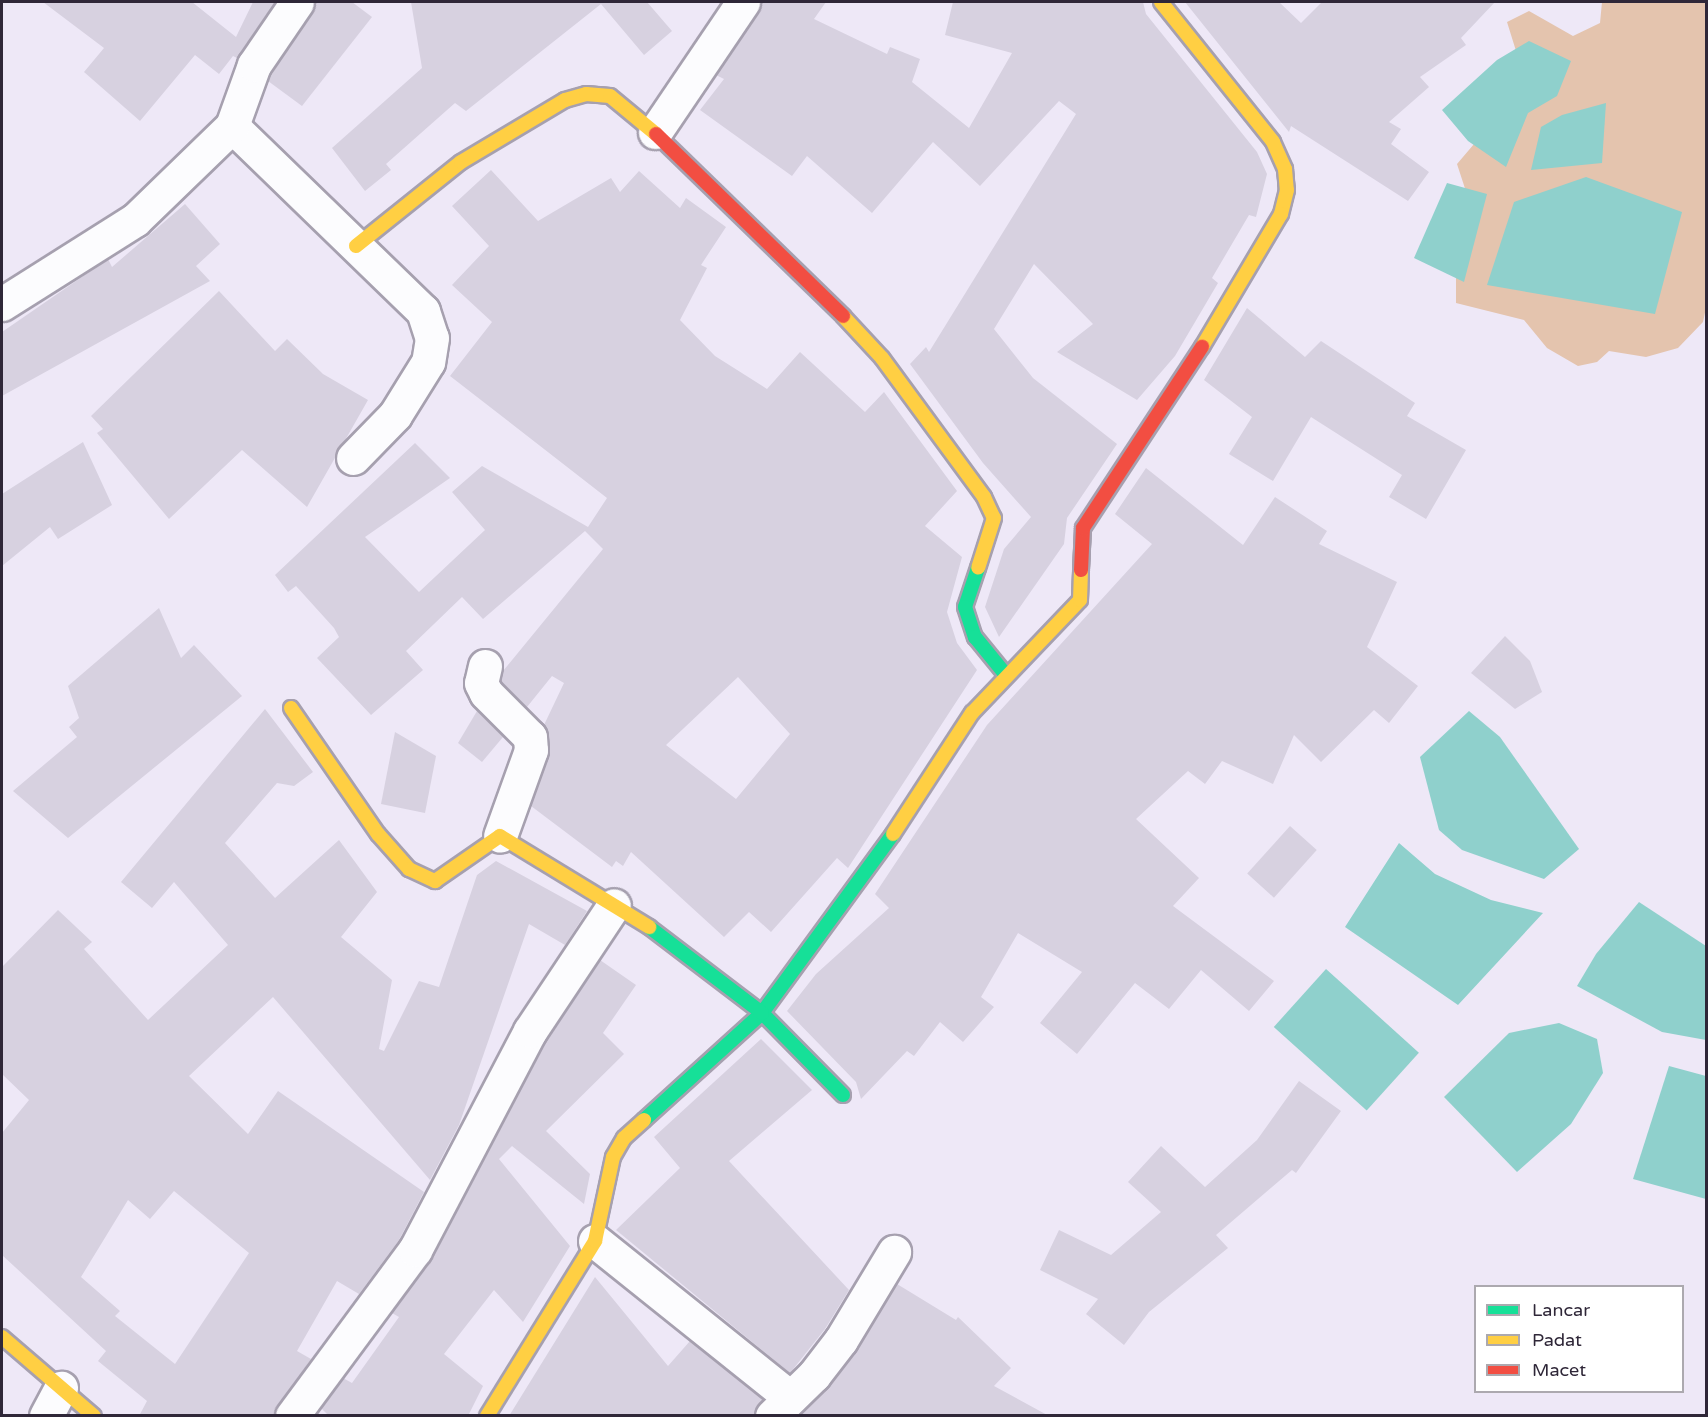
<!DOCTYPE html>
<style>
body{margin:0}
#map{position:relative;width:1708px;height:1417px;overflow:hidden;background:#eee8f7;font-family:"Varela Round",sans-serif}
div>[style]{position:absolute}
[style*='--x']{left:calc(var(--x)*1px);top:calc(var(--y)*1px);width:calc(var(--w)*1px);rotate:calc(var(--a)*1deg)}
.forest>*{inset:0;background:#e4c4ae}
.water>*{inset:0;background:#8fd0cc;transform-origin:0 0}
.building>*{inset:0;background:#d7d1e0;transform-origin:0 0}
.roads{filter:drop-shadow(2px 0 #a6a0af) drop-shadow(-2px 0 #a6a0af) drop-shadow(0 2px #a6a0af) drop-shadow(0 -2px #a6a0af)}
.street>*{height:33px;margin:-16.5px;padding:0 16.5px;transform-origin:16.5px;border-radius:16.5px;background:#fcfcfe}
.fast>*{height:14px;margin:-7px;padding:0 7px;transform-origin:7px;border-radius:7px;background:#16e098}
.slow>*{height:14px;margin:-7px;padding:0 7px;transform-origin:7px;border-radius:7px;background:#ffcf43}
.jam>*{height:14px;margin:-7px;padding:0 7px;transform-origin:7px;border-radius:7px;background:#f24e42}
span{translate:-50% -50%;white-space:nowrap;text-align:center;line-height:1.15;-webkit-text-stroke:6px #fff;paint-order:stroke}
.frame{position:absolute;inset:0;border:3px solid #2f2738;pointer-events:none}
.legend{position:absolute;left:1474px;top:1285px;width:210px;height:108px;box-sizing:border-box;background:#fff;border:2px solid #aca9af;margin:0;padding:8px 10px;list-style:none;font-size:18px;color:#2f2738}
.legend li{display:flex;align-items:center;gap:12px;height:30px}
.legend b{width:30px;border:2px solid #aca9af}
</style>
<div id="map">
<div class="forest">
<i style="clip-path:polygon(1602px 2px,1706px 2px,1706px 308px,1703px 322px,1678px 348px,1646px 357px,1609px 351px,1597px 362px,1578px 366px,1547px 348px,1524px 320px,1456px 303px,1456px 256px,1473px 213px,1457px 164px,1526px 83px,1507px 22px,1529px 11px,1573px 36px,1600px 23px)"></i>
</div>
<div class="water">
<i style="clip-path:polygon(1529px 41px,1571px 61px,1557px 96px,1528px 113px,1506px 167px,1468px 141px,1442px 110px,1497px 60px)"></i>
<i style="clip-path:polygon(1606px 103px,1602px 163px,1531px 170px,1541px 127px,1562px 115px)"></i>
<i style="clip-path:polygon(1586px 177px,1682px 212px,1655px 314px,1487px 285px,1514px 202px)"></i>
<i style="clip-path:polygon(1447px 183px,1487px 194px,1464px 282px,1414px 258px)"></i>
<i style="clip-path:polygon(1469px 711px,1500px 737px,1579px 849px,1544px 879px,1462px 850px,1439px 830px,1420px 757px)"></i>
<i style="clip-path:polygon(1399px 843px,1435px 874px,1491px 900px,1543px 913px,1458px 1005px,1345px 927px)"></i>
<i style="clip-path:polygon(1639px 902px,1706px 946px,1706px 1040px,1662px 1032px,1577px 986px,1596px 954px)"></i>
<i style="left:1326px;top:969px;width:125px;height:78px;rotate:42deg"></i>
<i style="clip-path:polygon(1559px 1023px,1597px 1039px,1603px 1073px,1571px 1124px,1517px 1172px,1444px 1097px,1509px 1033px)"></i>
<i style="clip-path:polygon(1669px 1066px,1706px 1076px,1706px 1199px,1633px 1179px)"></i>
</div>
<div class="building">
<i style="clip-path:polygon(43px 2px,192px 2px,236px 37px,253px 2px,275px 2px,237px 58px,233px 56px,219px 74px,195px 55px,140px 121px,84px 72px,104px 48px)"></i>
<i style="clip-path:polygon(315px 2px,352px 2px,372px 17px,302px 106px,268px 81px)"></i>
<i style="clip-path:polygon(411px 2px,647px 2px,672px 31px,644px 55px,601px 4px,466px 111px,455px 103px,386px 164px,391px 170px,365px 191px,332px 148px,422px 68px)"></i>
<i style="clip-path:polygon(761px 2px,826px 2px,814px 19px,887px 54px,890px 47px,920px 59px,912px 82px,969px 128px,1012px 53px,945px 35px,953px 2px,1143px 2px,1146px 14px,1257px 152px,1267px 174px,1256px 217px,1249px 215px,1212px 278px,1218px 283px,1175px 356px,1137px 400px,1057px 352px,1093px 324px,1034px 264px,994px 329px,1033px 378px,1117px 444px,1067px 518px,1064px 544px,999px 637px,985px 607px,1004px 549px,1031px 517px,983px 463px,910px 364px,926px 347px,929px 352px,1076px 114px,1059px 101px,980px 186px,933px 142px,872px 213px,807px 156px,792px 176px,700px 110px,724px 79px,716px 75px)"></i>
<i style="clip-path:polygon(1185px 2px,1279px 2px,1301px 23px,1322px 2px,1495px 2px,1461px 38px,1466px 45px,1420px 77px,1429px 87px,1389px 122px,1401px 129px,1391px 144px,1429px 172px,1408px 201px,1291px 126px,1289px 132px)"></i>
<i style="clip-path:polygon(evenodd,491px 170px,538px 221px,611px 178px,620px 192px,639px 171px,680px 208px,686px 198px,726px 227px,701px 265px,707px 268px,680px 320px,715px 356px,767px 389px,800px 352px,865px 412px,884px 392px,957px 491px,925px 526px,962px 557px,947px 612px,957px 643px,977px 670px,848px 868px,837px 858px,771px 932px,749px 912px,724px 937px,631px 852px,623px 866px,616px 861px,612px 867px,531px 806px,549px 756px,544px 725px,564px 683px,552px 676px,527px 707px,501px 681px,503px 671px,603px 549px,585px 531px,483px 619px,462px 597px,406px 651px,423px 670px,371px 715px,317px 658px,339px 637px,334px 628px,296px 586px,288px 592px,275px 575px,415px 443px,450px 478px,365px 537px,419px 592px,485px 530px,452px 492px,482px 466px,588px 527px,607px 498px,450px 376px,492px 322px,452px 285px,489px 246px,452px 206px,491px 170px,738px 677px,790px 734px,736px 799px,666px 745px,738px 677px)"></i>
<i style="clip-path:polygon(185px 204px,220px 244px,196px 266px,210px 281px,2px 396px,2px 332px,108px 259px,112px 267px)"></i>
<i style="clip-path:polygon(219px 291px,275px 351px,287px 339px,323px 374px,368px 400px,307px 507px,242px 450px,169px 519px,97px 433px,103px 429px,91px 416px)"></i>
<i style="clip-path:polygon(1247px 308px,1305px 357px,1321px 341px,1415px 403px,1407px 416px,1466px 450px,1426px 519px,1389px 497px,1402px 475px,1311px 417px,1273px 481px,1229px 454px,1252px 417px,1204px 380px)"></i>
<i style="clip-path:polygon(83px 442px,112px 505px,58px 539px,50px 527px,2px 566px,2px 494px)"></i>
<i style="clip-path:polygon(1146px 468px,1243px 545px,1275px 497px,1327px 531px,1319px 544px,1397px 582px,1367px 647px,1418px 686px,1389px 723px,1374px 710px,1321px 762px,1294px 735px,1273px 784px,1222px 761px,1205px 784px,1188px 771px,1136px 819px,1199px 878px,1173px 906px,1274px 981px,1249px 1011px,1201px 970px,1169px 1009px,1135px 983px,1077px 1054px,1040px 1023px,1082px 972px,1018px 933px,981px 997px,994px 1007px,963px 1042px,940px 1022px,914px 1056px,907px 1051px,861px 1099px,856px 1082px,787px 1011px,816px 974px,889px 908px,875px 894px,987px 725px,1152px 544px,1115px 514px)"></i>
<i style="clip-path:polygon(159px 608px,181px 658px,194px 645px,242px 696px,68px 838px,13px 791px,77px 737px,69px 727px,79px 718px,68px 686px)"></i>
<i style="clip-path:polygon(1505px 636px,1530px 661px,1542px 692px,1515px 709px,1471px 673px)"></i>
<i style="clip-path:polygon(evenodd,265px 709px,313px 772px,294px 786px,277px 783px,225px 843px,275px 898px,339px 840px,377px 892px,341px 937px,392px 980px,379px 1049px,384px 1051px,419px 981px,439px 987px,477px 875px,496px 861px,587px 911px,565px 945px,529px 924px,459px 1125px,430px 1180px,273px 997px,189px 1076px,248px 1134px,278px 1091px,424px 1192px,399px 1240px,359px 1294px,337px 1281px,297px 1351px,311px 1359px,272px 1416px,139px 1416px,147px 1401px,98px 1361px,106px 1351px,2px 1255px,2px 1133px,29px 1100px,2px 1074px,2px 967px,58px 910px,92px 942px,84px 949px,148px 1020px,228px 945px,174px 882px,152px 908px,121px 882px,265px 709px,174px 1191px,249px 1253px,175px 1364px,115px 1316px,120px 1311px,81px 1277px,128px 1200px,150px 1219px,174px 1191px)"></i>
<i style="clip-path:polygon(477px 711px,503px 737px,482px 762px,458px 743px)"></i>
<i style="clip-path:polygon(395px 732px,436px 756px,425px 813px,381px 804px)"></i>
<i style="left:1290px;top:826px;width:36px;height:64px;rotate:42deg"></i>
<i style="clip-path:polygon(600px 960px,636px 985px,603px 1033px,624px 1054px,546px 1131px,590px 1174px,584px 1204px,512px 1146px,499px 1159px,570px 1246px,523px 1322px,494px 1290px,444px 1354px,483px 1386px,468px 1416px,329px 1416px,321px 1408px,343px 1378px,352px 1383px,399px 1317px,392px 1313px,432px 1259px,546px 1041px)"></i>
<i style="clip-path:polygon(761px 1039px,812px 1090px,729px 1161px,849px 1290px,825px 1329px,790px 1373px,616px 1230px,680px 1168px,654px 1137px)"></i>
<i style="clip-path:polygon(1299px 1081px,1341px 1111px,1296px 1173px,1292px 1170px,1216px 1235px,1228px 1248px,1149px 1312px,1124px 1345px,1086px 1314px,1098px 1299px,1040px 1270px,1059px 1230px,1111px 1255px,1161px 1212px,1128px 1182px,1161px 1146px,1205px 1187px,1257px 1140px)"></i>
<i style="clip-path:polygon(595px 1277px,668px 1366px,690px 1341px,763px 1399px,754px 1416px,509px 1416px)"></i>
<i style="clip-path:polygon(897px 1284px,956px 1320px,958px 1317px,1011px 1368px,994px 1386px,1049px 1416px,799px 1416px,856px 1351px)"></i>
</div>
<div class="roads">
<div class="street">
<i style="--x:232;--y:126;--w:266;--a:44.1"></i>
<i style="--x:423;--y:311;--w:28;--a:72"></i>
<i style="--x:432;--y:338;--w:24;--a:99"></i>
<i style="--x:428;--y:362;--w:62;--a:121.9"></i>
<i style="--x:395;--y:415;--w:60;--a:134.3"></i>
<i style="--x:655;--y:132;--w:157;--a:-55.9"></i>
<i style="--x:2;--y:304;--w:157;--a:-32.3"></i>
<i style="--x:135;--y:220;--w:135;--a:-44.1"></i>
<i style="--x:232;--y:126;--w:65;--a:-70.2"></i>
<i style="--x:254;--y:65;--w:76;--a:-55.7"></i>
<i style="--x:485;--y:666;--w:17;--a:103"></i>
<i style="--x:481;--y:683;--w:11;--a:63"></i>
<i style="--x:486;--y:693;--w:62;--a:45"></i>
<i style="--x:530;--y:737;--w:13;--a:86"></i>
<i style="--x:531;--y:750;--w:91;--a:109.8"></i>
<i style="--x:595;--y:1241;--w:250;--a:38.7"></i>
<i style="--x:46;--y:1416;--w:32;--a:-62"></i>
<i style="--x:292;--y:1416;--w:207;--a:-53.5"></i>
<i style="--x:415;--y:1250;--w:247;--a:-62.3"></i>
<i style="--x:530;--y:1031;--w:151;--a:-56.3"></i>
<i style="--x:772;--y:1416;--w:59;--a:-44.3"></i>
<i style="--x:814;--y:1375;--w:44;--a:-52.4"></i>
<i style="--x:841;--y:1340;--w:103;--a:-58.9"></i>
</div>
<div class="fast">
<i style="--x:978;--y:568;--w:41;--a:108.4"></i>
<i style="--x:965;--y:607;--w:32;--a:72"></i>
<i style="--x:975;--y:637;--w:49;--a:50.8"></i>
<i style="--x:843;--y:1095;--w:115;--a:-134.6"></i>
<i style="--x:762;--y:1013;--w:222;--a:-53.8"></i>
<i style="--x:644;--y:1120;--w:159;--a:-42.2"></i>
<i style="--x:762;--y:1013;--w:142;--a:-142.7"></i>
</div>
<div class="slow">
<i style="--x:1161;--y:2;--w:179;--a:51.3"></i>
<i style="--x:1273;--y:142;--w:30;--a:66"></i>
<i style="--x:1285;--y:169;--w:21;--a:85"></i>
<i style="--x:1287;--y:190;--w:25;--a:104"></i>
<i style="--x:1281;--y:214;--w:155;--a:120.7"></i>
<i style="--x:356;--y:246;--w:134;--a:-38.7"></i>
<i style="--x:461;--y:162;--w:121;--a:-30.8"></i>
<i style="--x:565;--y:100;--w:22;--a:-16"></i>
<i style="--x:586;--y:94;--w:24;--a:5"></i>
<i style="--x:610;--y:96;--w:60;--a:39.6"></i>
<i style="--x:843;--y:316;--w:57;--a:47.1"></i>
<i style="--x:882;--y:358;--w:172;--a:53.7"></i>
<i style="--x:984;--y:497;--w:23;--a:65"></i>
<i style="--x:994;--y:518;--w:52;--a:107.7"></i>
<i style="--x:291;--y:708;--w:153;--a:55.4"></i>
<i style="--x:378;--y:834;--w:47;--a:48.5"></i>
<i style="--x:409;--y:869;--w:29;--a:25"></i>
<i style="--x:435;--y:881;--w:79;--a:-34.7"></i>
<i style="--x:500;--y:836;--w:175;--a:31.4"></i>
<i style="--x:893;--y:834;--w:145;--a:-56.9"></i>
<i style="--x:972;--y:713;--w:156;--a:-46.3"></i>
<i style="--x:1080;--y:600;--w:30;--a:-88"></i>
<i style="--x:2;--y:1337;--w:121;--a:40.7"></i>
<i style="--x:487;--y:1416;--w:206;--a:-58.3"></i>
<i style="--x:595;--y:1241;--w:86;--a:-77.9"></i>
<i style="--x:613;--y:1157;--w:22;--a:-60"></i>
<i style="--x:624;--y:1138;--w:27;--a:-42"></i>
</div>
<div class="jam">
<i style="--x:656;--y:134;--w:261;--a:44.2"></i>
<i style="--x:1081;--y:570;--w:42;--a:-87.3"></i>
<i style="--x:1083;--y:528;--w:217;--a:-56.7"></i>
</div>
</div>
<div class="frame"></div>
<ul class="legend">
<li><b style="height:8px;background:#16e098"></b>Lancar</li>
<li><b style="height:8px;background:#ffcf43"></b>Padat</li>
<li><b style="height:8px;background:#f24e42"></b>Macet</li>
</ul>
</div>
